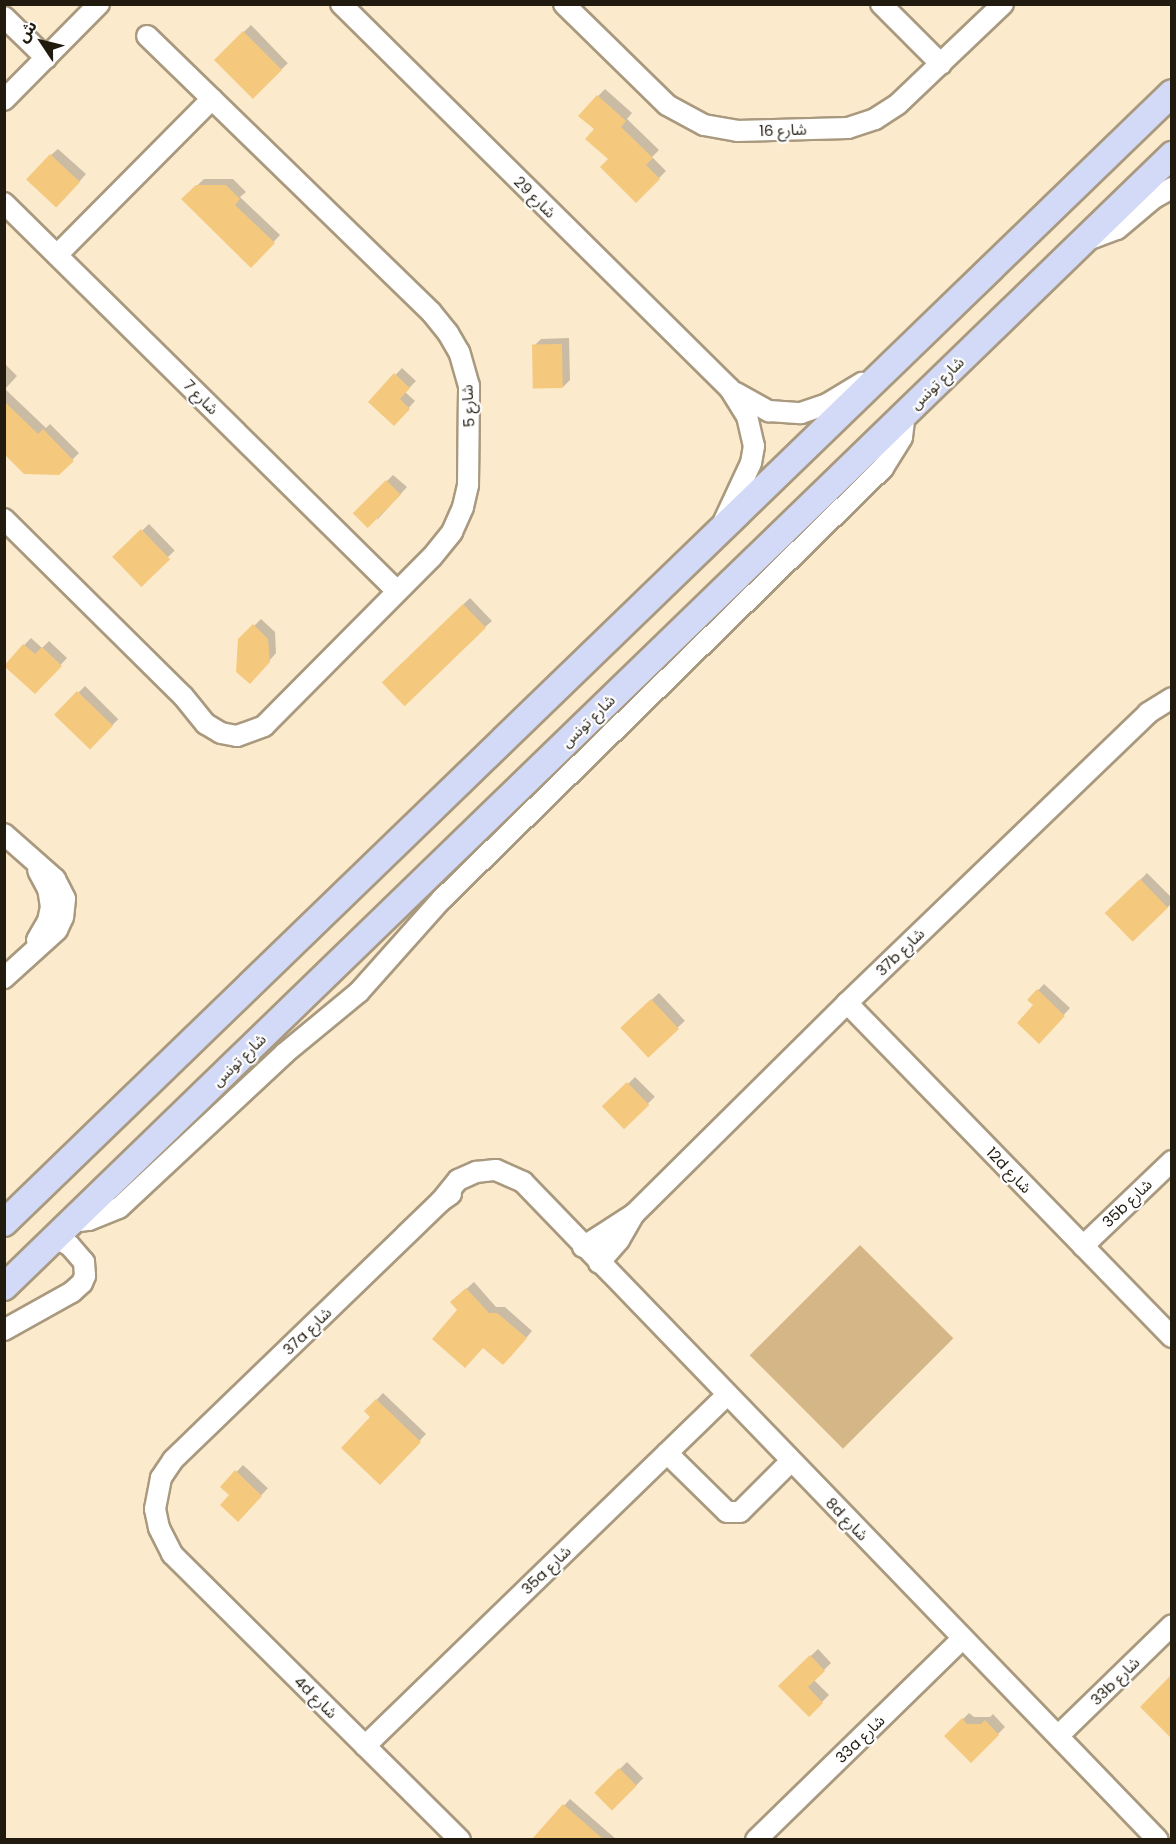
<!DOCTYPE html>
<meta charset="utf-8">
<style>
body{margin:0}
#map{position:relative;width:1176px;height:1844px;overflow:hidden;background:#fceacd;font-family:Poppins,"Noto Sans Arabic",sans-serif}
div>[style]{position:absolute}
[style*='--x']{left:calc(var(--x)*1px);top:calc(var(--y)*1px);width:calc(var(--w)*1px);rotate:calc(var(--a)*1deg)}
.green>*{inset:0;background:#d5b787;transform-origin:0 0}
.shadow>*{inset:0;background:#0003;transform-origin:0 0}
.building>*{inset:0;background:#f5c97d;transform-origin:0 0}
.roads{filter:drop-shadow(2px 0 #a9997e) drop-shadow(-2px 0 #a9997e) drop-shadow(0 2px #a9997e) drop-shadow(0 -2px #a9997e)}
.minor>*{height:20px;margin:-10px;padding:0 10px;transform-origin:10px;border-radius:10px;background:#fff}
.major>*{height:26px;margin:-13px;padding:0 13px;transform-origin:13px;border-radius:13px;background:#d3daf8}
span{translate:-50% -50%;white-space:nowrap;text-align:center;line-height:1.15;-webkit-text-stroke:4.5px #fff;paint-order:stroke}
.street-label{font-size:15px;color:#201a0f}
.frame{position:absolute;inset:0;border:6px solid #201a0f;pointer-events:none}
.north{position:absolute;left:12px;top:12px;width:60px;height:60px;-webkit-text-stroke:4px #fff;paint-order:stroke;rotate:305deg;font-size:16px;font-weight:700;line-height:24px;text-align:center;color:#201a0f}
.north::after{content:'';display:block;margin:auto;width:21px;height:27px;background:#201a0f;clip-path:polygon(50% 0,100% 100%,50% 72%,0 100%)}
</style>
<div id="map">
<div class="green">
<i style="left:860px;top:1245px;width:132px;height:156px;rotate:45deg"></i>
</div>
<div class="shadow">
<i style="left:251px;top:25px;width:53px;height:49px;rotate:46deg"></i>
<i style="clip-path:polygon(605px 89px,632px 113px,627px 119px,659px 150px,652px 157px,666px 171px,636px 201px,610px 159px,596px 129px,580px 115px)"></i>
<i style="clip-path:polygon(58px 149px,86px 174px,64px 199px,51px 155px)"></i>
<i style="clip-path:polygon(204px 179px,233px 179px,246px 192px,240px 197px,280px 235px,251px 266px,183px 199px)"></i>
<i style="clip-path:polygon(569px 338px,570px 380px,563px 387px,534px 346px,541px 339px)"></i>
<i style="clip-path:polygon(4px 363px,17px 376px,5px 389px,46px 428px,50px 424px,79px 453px,58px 474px,4px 453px)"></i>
<i style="clip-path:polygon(402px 368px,416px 381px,405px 392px,415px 401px,394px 424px,370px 402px)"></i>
<i style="clip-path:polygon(393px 475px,407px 487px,377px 520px,387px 481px)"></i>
<i style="left:149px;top:524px;width:37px;height:47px;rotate:46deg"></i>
<i style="clip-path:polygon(470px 598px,492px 621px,485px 627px,383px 682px)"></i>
<i style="clip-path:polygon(261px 619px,275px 632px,276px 653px,257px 675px,240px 640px)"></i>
<i style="clip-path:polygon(31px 638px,42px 648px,49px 641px,67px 658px,35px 692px,5px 665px)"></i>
<i style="left:85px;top:686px;width:47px;height:41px;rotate:45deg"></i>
<i style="clip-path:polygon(1147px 873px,1172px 898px,1172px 903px,1134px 940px,1108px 913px)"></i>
<i style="clip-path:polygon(1044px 984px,1070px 1008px,1039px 1042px,1035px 1005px,1029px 1000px)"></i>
<i style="left:659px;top:993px;width:38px;height:51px;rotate:47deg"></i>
<i style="left:635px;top:1077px;width:28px;height:43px;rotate:45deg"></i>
<i style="clip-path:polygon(474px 1282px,496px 1307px,505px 1307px,532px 1331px,510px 1357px,483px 1346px,452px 1302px)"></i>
<i style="clip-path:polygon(383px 1393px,426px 1434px,380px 1483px,372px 1417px,366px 1411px)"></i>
<i style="left:243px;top:1465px;width:34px;height:30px;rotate:43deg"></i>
<i style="clip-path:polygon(818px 1649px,831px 1663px,814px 1680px,829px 1695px,809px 1715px,780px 1686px)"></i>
<i style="clip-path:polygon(969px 1713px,974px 1717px,990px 1717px,993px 1714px,1005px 1727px,971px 1761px,946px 1736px)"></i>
<i style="left:627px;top:1762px;width:23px;height:44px;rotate:45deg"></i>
<i style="clip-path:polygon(570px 1799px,617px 1840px,534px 1840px)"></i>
</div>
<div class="building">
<i style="left:243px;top:31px;width:55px;height:41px;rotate:45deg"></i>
<i style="clip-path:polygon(597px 95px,626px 121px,621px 127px,653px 158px,646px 165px,660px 179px,636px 203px,600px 167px,608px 159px,585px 139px,594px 129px,578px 116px)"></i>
<i style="left:50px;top:154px;width:41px;height:35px;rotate:43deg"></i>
<i style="clip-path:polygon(196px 185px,226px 185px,240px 199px,235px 205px,275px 243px,251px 268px,181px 199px)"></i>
<i style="left:562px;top:344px;width:44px;height:30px;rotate:89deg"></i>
<i style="clip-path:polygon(394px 373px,410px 388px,400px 399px,410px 409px,394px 426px,368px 402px)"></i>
<i style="clip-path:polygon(4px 401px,38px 434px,43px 429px,74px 461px,59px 475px,24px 474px,4px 454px)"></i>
<i style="left:386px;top:480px;width:21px;height:47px;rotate:45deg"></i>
<i style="left:141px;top:529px;width:42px;height:40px;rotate:46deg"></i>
<i style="left:463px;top:604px;width:33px;height:113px;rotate:46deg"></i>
<i style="clip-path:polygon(253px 624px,268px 639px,270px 662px,250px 684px,236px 672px,238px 639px)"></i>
<i style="clip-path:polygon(23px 644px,35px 654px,42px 647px,62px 666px,35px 694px,4px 666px)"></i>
<i style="left:77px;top:691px;width:50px;height:33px;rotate:44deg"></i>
<i style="left:1140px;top:879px;width:40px;height:49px;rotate:46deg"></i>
<i style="clip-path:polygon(1037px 989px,1065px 1016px,1039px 1044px,1017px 1023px,1033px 1005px,1027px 1000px)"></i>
<i style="left:651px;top:999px;width:41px;height:42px;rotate:47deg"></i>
<i style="left:627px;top:1082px;width:32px;height:35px;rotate:46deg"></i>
<i style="clip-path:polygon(466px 1288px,489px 1313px,497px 1313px,527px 1338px,503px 1365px,483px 1348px,465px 1368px,432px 1339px,457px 1310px,450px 1302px)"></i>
<i style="clip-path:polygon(376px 1399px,421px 1442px,380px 1485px,341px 1448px,370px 1417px,364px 1411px)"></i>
<i style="clip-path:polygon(235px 1470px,262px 1496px,238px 1522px,220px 1505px,229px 1495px,220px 1487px)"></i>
<i style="clip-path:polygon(810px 1655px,825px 1671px,808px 1687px,823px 1703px,809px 1717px,778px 1686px)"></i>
<i style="clip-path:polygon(1172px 1674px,1172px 1739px,1140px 1707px)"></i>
<i style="clip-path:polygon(962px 1718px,967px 1724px,981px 1724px,985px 1720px,999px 1735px,971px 1763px,944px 1736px)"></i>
<i style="left:619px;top:1768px;width:25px;height:35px;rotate:45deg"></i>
<i style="clip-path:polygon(563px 1804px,603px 1839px,532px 1839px)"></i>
</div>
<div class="roads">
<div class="minor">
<i style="--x:341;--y:4;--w:547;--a:44.7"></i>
<i style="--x:730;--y:389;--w:32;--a:58"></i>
<i style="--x:747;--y:416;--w:31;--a:77"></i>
<i style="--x:754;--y:446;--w:17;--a:100"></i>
<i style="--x:751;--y:463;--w:66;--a:115"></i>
<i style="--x:564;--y:4;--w:144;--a:44.4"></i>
<i style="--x:667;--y:105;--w:42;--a:28.4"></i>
<i style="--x:704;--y:125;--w:34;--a:10"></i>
<i style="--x:737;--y:131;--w:111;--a:-1.5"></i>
<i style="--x:848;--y:128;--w:28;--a:-18"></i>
<i style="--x:875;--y:119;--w:27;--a:-33"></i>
<i style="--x:898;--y:104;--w:145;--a:-43.6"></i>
<i style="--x:881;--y:4;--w:85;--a:45"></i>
<i style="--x:4;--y:17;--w:59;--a:44.3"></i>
<i style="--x:4;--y:100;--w:135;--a:-45.3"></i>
<i style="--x:4;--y:203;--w:552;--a:44.63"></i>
<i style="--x:1085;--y:241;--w:34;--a:-21"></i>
<i style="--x:1117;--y:229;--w:48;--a:-40"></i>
<i style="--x:1154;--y:198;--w:21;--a:-29"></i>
<i style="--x:57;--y:255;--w:220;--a:-45.2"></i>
<i style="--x:736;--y:393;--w:38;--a:29"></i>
<i style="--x:769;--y:411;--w:32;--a:4"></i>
<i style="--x:801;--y:413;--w:28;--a:-19"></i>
<i style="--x:827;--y:404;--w:41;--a:-31"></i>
<i style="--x:4;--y:519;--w:252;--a:44.7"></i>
<i style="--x:183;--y:696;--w:36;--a:51"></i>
<i style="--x:206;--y:724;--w:17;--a:31"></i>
<i style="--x:221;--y:733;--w:16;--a:11"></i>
<i style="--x:237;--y:736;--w:29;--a:-20"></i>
<i style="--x:264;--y:726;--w:238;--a:-45.2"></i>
<i style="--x:432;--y:557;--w:32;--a:-51"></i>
<i style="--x:452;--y:532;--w:27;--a:-66"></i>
<i style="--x:463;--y:507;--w:23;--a:-77"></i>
<i style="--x:468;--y:485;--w:99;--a:-89.4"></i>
<i style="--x:469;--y:386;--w:35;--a:-106"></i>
<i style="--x:459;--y:352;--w:22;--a:-120"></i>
<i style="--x:448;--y:333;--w:27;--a:-129"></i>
<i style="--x:431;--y:312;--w:396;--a:-135.8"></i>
<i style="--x:4;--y:834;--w:68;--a:41.4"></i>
<i style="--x:55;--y:879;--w:22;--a:63"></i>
<i style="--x:65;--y:899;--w:18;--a:96"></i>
<i style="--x:63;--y:917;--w:14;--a:115"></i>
<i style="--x:57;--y:930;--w:72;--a:137.8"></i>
<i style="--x:37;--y:940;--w:22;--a:-60"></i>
<i style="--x:48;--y:921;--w:14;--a:-78"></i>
<i style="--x:51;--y:907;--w:18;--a:-99"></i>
<i style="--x:48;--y:889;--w:21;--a:-118"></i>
<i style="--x:847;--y:1003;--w:466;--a:45.8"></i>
<i style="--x:451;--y:1194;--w:12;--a:145"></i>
<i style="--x:441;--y:1201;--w:373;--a:136"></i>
<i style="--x:173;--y:1460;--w:22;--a:124"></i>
<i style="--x:161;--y:1478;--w:32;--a:101"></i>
<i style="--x:155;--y:1509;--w:19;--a:78"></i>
<i style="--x:159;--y:1528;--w:29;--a:63"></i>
<i style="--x:172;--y:1554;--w:406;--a:44.8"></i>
<i style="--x:441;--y:1201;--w:27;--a:-51"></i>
<i style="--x:458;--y:1180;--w:20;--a:-24"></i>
<i style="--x:476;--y:1172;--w:20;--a:-6"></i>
<i style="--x:496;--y:1170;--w:30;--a:24"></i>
<i style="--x:523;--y:1182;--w:914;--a:46.02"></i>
<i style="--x:72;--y:1222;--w:17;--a:-7"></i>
<i style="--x:89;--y:1220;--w:32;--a:-22"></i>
<i style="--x:119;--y:1208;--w:227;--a:-43"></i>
<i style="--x:285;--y:1053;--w:96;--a:-39.5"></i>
<i style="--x:359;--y:992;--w:125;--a:-48.3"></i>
<i style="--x:442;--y:899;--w:617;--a:-44.34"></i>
<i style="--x:883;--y:468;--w:36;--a:-58"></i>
<i style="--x:902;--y:437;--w:23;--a:-83"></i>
<i style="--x:1083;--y:1246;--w:123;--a:-43.7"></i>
<i style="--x:583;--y:1247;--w:61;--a:-32.9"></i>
<i style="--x:634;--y:1214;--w:300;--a:-44.7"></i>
<i style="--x:847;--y:1003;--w:418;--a:-43.9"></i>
<i style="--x:1148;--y:713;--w:28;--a:-32"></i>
<i style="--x:599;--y:1263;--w:30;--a:-49"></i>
<i style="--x:619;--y:1240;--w:30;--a:-60"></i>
<i style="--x:4;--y:1330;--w:78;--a:-29.2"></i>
<i style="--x:72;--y:1292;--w:13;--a:-42"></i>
<i style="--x:82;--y:1283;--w:8;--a:-67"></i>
<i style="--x:85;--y:1276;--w:14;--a:-94"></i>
<i style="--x:84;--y:1262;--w:23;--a:-131"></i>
<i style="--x:69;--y:1245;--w:16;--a:-153"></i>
<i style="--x:667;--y:1453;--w:84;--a:44.5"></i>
<i style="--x:727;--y:1512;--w:13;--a:0"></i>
<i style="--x:740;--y:1512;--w:72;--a:-45"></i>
<i style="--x:1058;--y:1736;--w:159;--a:-44.2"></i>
<i style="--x:365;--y:1746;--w:504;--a:-44.12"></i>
<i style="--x:756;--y:1840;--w:289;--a:-44.3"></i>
</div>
<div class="major">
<i style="--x:4;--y:1223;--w:1625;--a:-44.05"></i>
<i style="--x:4;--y:1287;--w:1627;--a:-44.1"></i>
</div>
</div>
<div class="street-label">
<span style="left:783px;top:130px;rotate:-2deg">شارع 16</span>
<span style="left:535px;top:197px;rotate:45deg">شارع 29</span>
<span style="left:937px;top:383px;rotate:-44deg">شارع تونس</span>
<span style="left:201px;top:397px;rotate:45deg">شارع 7</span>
<span style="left:468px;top:406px;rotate:-93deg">شارع 5</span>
<span style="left:588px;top:721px;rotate:-44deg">شارع تونس</span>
<span style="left:900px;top:952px;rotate:-44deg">37b شارع</span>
<span style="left:239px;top:1060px;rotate:-44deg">شارع تونس</span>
<span style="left:1009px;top:1170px;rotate:46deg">12d شارع</span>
<span style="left:1127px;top:1203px;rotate:-44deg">35b شارع</span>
<span style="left:307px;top:1331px;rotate:-44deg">37a شارع</span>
<span style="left:847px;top:1519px;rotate:46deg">8d شارع</span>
<span style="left:546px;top:1570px;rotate:-44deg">35a شارع</span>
<span style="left:1115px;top:1681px;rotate:-44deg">33b شارع</span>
<span style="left:316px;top:1697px;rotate:45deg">4d شارع</span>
<span style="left:860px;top:1739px;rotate:-44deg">33a شارع</span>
</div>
<div class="frame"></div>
<div class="north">ش</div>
</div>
